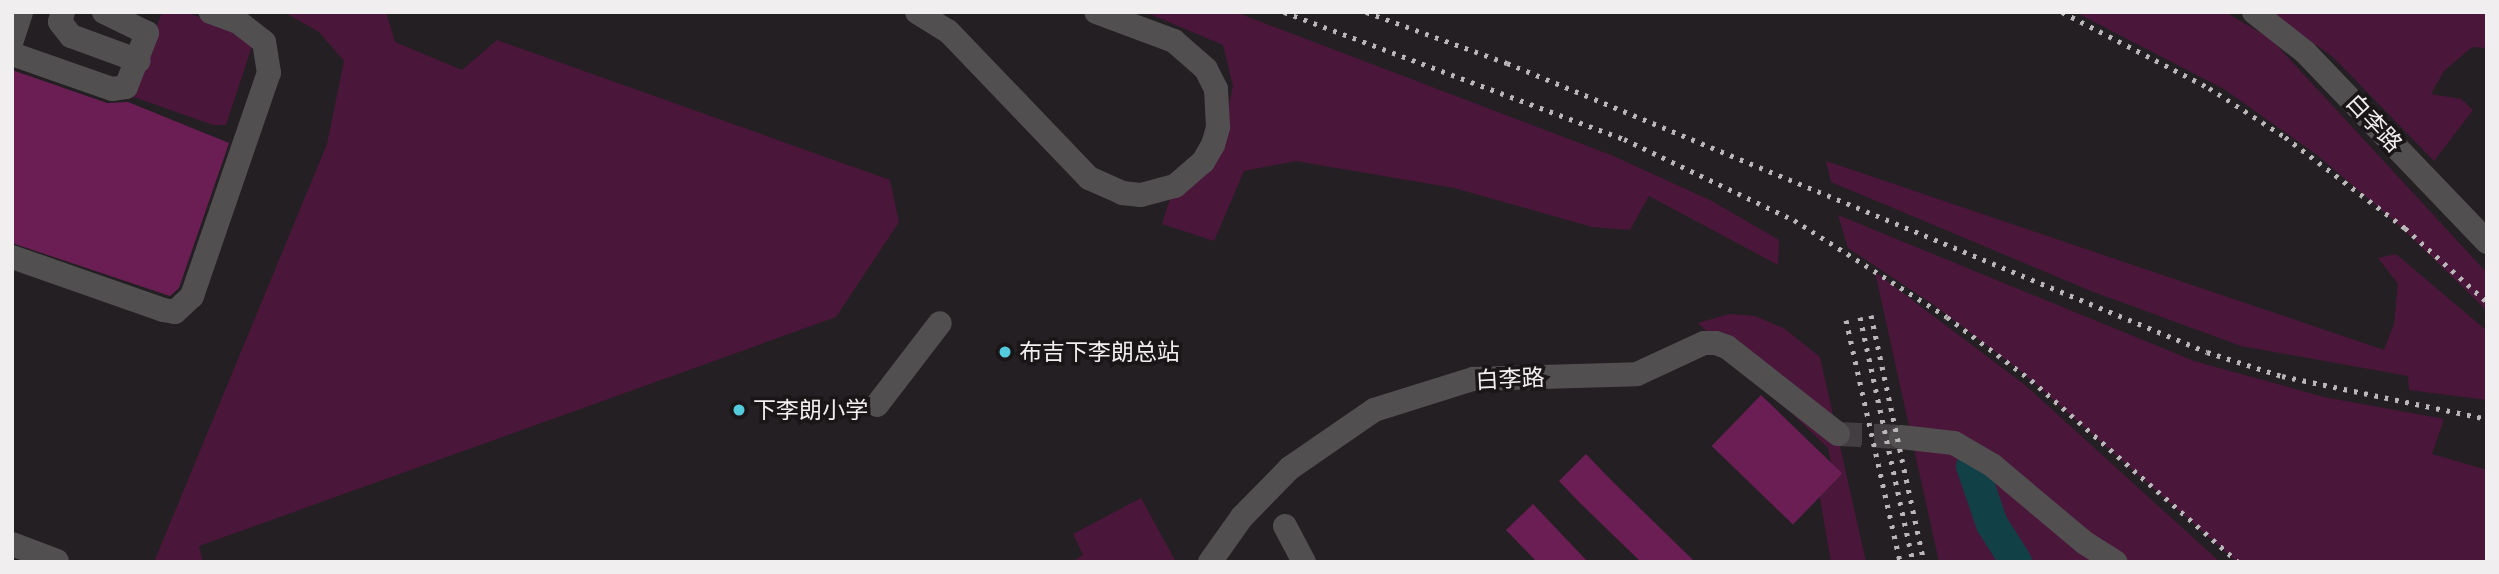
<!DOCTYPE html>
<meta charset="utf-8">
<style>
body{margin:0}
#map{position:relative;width:2499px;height:574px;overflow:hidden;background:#241f22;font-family:"Space Grotesk","Noto Sans SC",sans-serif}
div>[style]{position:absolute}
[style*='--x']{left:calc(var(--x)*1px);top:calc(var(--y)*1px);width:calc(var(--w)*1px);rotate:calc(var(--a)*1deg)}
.green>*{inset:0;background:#4a173a}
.river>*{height:32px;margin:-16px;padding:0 16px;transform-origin:16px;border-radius:16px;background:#114047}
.building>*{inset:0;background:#6b1e54;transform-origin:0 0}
.minor-tunnel>*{height:24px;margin-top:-12px;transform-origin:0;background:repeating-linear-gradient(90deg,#433e41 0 24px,transparent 0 36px)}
.minor>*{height:24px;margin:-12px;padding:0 12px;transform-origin:12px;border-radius:12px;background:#524f51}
.rail>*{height:5px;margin-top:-2.5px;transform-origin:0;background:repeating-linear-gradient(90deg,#bab7b8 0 3.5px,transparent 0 10.5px)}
.dots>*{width:19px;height:19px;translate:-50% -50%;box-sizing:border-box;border:4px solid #1a1618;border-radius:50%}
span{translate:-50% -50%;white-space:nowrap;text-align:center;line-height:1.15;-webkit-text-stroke:7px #1a1618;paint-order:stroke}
.street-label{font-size:23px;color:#f1eeef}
.poi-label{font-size:23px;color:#f1eeef}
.left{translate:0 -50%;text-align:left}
.frame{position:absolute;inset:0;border:14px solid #f1eeef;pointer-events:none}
</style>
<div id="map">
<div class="green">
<i style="clip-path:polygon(162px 12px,185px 12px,240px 32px,252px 46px,226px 125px,213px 125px,131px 96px)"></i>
<i style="clip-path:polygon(284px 12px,386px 12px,395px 42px,462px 70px,497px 40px,890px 180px,899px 222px,836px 317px,199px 546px,203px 562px,154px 562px,327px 144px,344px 61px,319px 32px)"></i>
<i style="clip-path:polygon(1145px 12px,1235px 12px,1611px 155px,1712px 201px,1779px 240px,1778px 265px,1649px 196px,1630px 230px,1592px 227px,1454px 188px,1296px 161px,1244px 171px,1214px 241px,1162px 224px,1171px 196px,1220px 146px,1233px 86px,1223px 45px)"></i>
<i style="clip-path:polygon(2075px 12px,2225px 12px,2271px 39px,2487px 273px,2487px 311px,2399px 225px,2317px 155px,2224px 89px)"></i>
<i style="clip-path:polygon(2270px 12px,2487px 14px,2487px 48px,2472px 47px,2444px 71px,2431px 94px,2461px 99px,2473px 110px,2434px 161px,2333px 57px)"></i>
<i style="clip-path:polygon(1826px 161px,2384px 350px,2394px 324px,2398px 284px,2378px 258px,2396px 254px,2487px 331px,2487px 400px,2409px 390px,2408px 376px,2241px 346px,2091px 291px,1831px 182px)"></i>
<i style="clip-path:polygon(1838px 215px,2194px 361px,2324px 397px,2444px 419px,2432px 454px,2487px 470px,2487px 562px,2237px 562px,2023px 373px,1934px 305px,1848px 248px)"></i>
<i style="clip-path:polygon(1875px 272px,2025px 385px,2220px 562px,1939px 562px)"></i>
<i style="clip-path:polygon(1729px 314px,1755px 316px,1785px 329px,1820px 357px,1866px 562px,1831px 562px,1818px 487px,1833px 471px,1828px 448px,1698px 323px)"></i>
<i style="clip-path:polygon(1141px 498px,1176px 562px,1072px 562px,1083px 555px,1073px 534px)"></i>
</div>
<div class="river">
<i style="--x:1972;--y:466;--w:61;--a:71"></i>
<i style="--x:1992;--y:524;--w:45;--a:57.7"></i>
</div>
<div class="building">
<i style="clip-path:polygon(12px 70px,107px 103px,128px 102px,229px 143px,179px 288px,170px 296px,12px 243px)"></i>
<i style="left:1761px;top:395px;width:113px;height:71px;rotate:44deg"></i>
<i style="clip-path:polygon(1586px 454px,1612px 481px,1695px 562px,1641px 562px,1579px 502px,1559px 481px)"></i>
<i style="clip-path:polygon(1533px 504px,1588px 562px,1537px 562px,1506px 530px)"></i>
</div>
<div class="minor-tunnel">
<i style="--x:1838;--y:434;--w:63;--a:2.7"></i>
</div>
<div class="minor">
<i style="--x:63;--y:12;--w:10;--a:107"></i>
<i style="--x:60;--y:22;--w:18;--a:52"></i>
<i style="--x:71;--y:36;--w:72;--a:20.2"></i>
<i style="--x:917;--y:12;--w:36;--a:32"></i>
<i style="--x:948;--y:31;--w:204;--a:46.2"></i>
<i style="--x:1089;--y:178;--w:36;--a:24"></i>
<i style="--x:1122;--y:193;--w:19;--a:6"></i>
<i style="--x:1141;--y:195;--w:35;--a:-15"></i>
<i style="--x:1175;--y:186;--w:37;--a:-41"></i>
<i style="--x:1203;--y:162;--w:20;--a:-60"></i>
<i style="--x:1213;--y:145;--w:19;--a:-74"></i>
<i style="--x:1218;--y:127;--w:38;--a:-93"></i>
<i style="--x:1216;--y:89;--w:22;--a:-117"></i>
<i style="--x:1206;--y:69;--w:43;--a:-138.8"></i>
<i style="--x:1174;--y:41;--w:83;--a:-159.6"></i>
<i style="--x:2254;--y:12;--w:65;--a:38.1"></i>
<i style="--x:2305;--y:52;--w:263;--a:46.2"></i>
<i style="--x:12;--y:40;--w:29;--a:-72"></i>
<i style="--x:12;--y:54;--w:106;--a:19.3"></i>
<i style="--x:112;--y:89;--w:14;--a:-8"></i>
<i style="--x:126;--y:87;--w:58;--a:-68.7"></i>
<i style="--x:147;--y:33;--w:48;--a:-154"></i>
<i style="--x:12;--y:257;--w:160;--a:19.3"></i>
<i style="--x:163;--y:310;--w:12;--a:9"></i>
<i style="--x:175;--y:312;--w:23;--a:-43"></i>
<i style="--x:192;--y:296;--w:236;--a:-71"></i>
<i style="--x:269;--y:73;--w:31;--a:-99"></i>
<i style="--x:264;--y:42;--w:33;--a:-142"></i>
<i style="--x:238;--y:22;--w:29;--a:-160"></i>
<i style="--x:877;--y:405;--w:103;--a:-52.5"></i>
<i style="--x:1901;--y:437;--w:53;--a:6.5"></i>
<i style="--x:1954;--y:443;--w:44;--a:30.1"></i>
<i style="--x:1992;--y:465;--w:121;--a:40"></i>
<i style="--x:2085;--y:543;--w:36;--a:32"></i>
<i style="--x:1285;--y:526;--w:41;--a:62.2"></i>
<i style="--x:12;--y:544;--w:48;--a:20.7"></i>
<i style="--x:1210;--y:562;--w:55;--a:-54.6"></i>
<i style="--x:1242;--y:517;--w:69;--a:-45.6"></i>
<i style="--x:1290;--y:468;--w:102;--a:-34.6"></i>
<i style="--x:1374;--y:410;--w:104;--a:-17.4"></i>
<i style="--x:1473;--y:379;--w:164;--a:-1.7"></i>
<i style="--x:1637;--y:374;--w:74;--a:-24.8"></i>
<i style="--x:1704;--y:343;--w:12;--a:0"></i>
<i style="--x:1716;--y:343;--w:12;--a:20"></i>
<i style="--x:1727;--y:347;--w:141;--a:38.1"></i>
</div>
<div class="rail">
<i style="--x:1284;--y:12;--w:363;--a:20.5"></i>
<i style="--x:1624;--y:139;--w:188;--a:25.5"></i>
<i style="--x:1794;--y:220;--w:181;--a:32.4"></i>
<i style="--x:1947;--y:317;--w:105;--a:36.9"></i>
<i style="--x:2031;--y:380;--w:276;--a:41.3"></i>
<i style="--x:1366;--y:12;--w:150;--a:19.9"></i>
<i style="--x:1507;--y:63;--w:757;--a:22.43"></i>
<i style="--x:2207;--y:352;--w:79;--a:17.7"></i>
<i style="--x:2282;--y:376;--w:209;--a:11.8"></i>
<i style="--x:2062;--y:12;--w:165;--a:27.3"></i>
<i style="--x:2209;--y:88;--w:90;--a:32.8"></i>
<i style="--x:2285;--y:137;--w:151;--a:37.2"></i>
<i style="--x:2405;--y:228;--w:110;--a:42.1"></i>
<i style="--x:1871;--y:315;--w:253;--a:77.9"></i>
<i style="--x:1860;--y:317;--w:251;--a:77.8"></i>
<i style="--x:1846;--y:320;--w:248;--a:77.4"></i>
</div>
<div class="dots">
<i style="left:1005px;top:352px;background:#54cadd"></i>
<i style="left:739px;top:410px;background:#54cadd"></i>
</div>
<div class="street-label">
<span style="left:2374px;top:123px;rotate:47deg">白李路</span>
<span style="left:1510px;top:379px;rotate:-3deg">白李路</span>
</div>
<div class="poi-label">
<span class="left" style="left:1019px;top:352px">布吉下李朗总站</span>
<span class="left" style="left:753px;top:410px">下李朗小学</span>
</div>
<div class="frame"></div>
</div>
